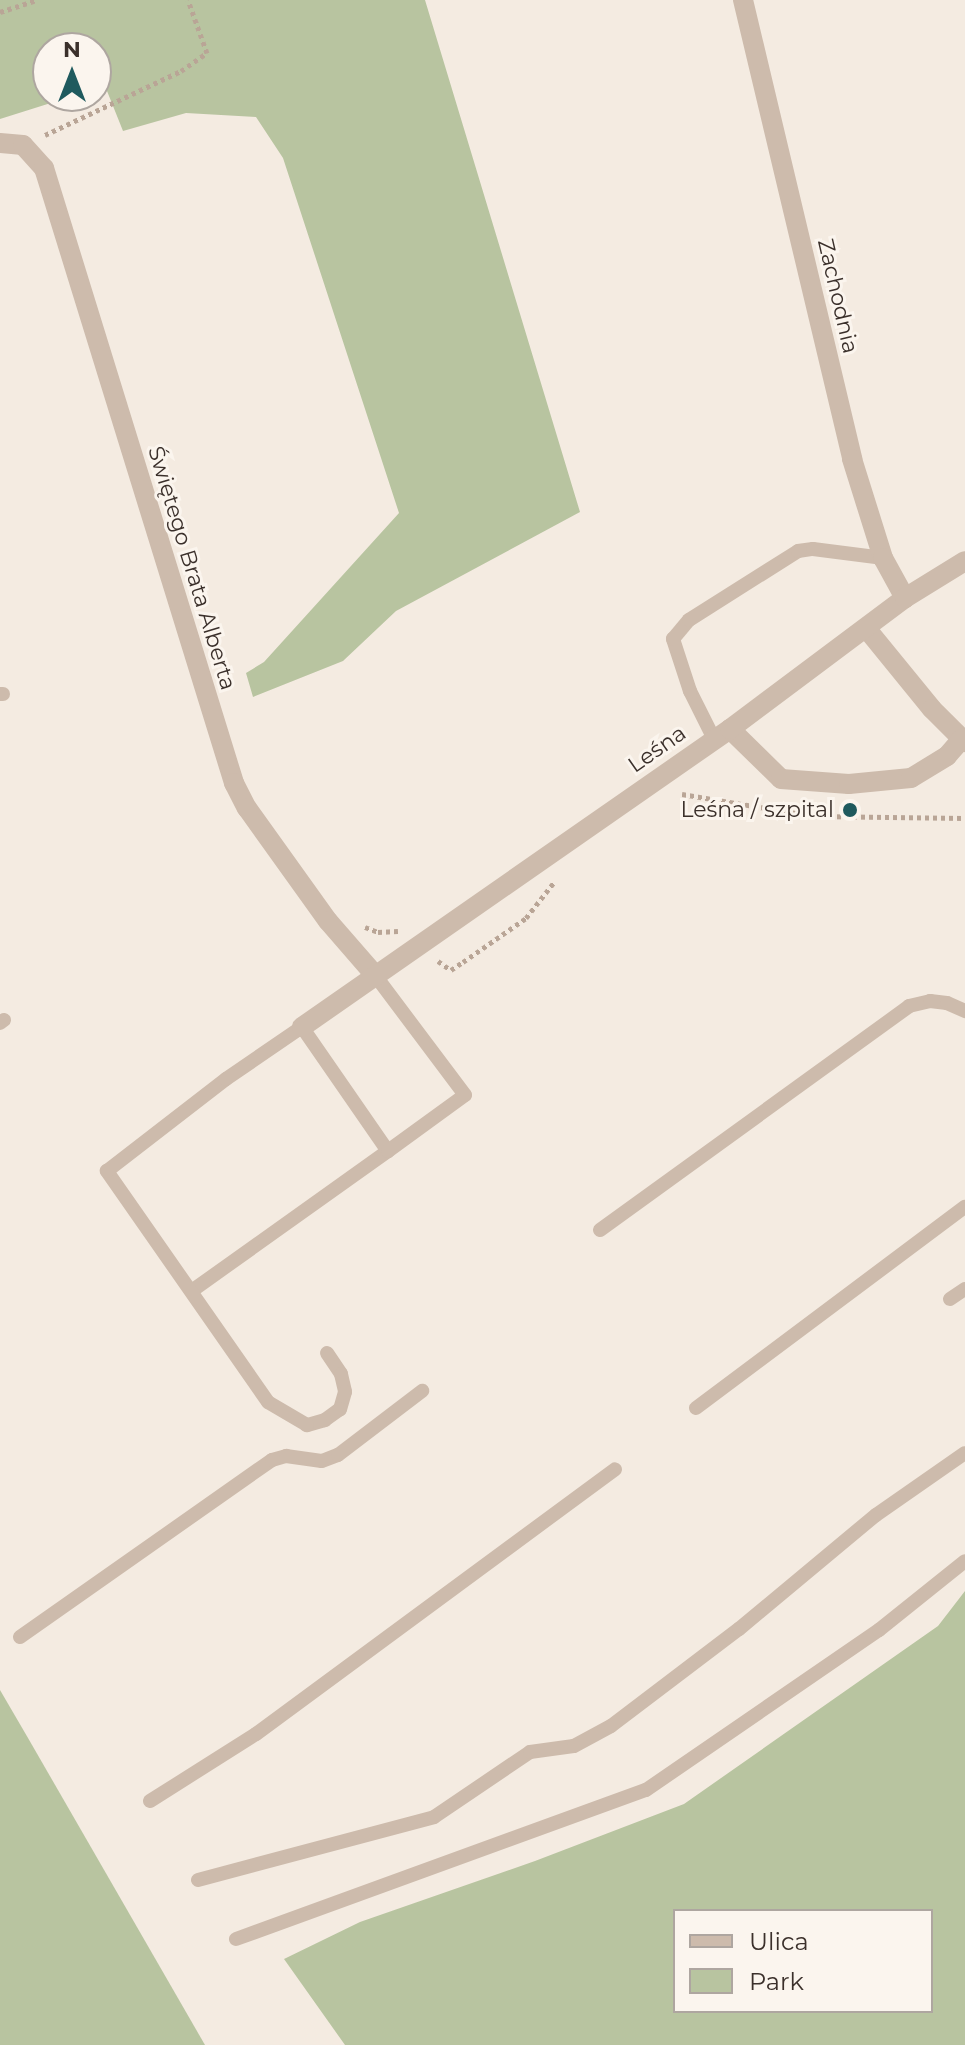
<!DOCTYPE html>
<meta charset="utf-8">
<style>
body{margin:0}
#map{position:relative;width:965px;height:2045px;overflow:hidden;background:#f4ebe1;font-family:Montserrat,sans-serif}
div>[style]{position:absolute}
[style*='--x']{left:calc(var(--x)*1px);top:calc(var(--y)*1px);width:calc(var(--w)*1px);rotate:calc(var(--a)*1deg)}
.green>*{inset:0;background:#b8c4a0}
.path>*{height:5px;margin-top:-2.5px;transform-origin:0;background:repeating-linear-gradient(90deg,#b9a596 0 4px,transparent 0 8px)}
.lane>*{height:14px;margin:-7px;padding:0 7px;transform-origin:7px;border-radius:7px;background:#cdbbac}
.street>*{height:20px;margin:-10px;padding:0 10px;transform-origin:10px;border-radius:10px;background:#cdbbac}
.dots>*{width:22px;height:22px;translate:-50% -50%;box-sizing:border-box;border:4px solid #fbf5ee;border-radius:50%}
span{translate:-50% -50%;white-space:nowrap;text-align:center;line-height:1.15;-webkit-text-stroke:6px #fbf5ee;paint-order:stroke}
.street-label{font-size:22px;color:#3b302b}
.poi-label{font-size:22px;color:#3b302b}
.right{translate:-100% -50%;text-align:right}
.legend{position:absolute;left:673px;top:1909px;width:260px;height:104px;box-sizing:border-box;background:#fbf5ee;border:2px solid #aea6a0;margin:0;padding:10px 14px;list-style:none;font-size:24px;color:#3b302b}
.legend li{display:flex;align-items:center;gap:16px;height:40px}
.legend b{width:40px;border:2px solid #aea6a0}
.north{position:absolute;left:32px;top:32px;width:80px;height:80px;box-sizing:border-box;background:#fbf5ee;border:2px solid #aea6a0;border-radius:50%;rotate:0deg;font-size:22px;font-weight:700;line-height:32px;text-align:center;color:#3b302b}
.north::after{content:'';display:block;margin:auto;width:28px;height:36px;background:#1f5a5e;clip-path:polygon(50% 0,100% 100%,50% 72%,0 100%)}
</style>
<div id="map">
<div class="green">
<i style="clip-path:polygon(0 0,425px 0,580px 512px,396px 611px,343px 661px,253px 697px,246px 673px,264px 662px,399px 513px,283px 158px,256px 117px,186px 113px,123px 131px,105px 86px,96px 89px,96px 48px,48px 48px,48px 96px,73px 96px,0 119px)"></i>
<i style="clip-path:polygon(evenodd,965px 1591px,965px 2045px,345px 2045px,284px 1959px,360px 1922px,535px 1861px,684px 1804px,938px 1626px,965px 1591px,931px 1911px,931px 2011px,675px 2011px,675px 1911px,931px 1911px)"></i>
<i style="clip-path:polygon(0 1690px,28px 1738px,205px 2045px,0 2045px)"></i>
</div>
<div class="path">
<i style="--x:0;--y:12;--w:39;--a:-18"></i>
<i style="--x:45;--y:135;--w:150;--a:-25.2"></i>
<i style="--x:181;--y:71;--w:32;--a:-35"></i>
<i style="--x:207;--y:53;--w:56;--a:-109.7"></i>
<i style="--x:682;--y:794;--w:133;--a:9.5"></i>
<i style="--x:813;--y:816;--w:152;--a:0.8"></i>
<i style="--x:365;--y:927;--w:14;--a:21"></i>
<i style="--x:378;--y:932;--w:20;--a:-3"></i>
<i style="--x:438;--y:961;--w:16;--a:35"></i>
<i style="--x:451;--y:970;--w:14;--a:-34"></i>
<i style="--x:463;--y:962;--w:77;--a:-34.9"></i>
<i style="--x:526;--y:918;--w:47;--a:-51.9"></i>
</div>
<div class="lane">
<i style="--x:0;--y:694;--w:3;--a:0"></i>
<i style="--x:714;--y:739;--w:54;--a:-116.6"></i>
<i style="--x:690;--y:691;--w:55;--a:-108.1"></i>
<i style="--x:673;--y:639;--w:25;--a:-50"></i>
<i style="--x:689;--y:620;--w:129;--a:-32.3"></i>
<i style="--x:798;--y:551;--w:15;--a:-8"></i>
<i style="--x:813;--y:549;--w:71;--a:7.3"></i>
<i style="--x:0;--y:1023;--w:5;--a:-37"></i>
<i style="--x:600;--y:1230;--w:382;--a:-35.9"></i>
<i style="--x:909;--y:1006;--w:22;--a:-13"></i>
<i style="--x:930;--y:1001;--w:17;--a:7"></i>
<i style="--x:947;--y:1003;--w:20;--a:24"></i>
<i style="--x:193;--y:1290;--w:239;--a:-35.5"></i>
<i style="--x:950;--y:1299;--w:18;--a:-34"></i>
<i style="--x:327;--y:1353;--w:25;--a:56"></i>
<i style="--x:341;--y:1374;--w:18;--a:77"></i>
<i style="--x:345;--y:1392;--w:18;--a:106"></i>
<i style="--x:340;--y:1409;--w:19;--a:144"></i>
<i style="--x:325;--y:1420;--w:19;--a:164"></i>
<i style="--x:307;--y:1425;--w:45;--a:-149.5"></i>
<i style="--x:268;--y:1402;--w:282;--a:-124.9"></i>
<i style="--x:107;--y:1171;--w:150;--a:-37.7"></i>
<i style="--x:226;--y:1079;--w:92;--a:-34.4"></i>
<i style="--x:302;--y:1027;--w:151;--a:55.3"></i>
<i style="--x:388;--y:1151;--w:95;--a:-36"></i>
<i style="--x:465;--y:1095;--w:150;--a:-126.9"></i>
<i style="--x:696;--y:1408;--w:336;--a:-36.8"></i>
<i style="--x:20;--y:1637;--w:308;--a:-35.1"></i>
<i style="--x:272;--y:1460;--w:15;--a:-16"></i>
<i style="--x:286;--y:1456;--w:36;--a:8"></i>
<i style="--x:322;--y:1461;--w:17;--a:-21"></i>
<i style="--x:338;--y:1455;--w:106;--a:-37.3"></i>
<i style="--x:150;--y:1801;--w:125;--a:-32.3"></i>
<i style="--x:256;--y:1734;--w:446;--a:-36.4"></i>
<i style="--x:198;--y:1880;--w:244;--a:-14.9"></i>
<i style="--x:434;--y:1817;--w:116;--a:-34.1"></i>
<i style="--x:530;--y:1752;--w:44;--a:-7.8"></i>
<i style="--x:574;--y:1746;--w:42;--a:-28.4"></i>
<i style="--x:611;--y:1726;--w:161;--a:-37.2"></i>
<i style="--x:739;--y:1629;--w:178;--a:-39.8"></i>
<i style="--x:876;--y:1515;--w:108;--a:-34.9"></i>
<i style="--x:236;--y:1939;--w:436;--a:-20"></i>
<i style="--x:646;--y:1790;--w:283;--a:-34.5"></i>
<i style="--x:879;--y:1630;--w:110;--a:-38.7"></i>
</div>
<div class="street">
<i style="--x:743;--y:0;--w:472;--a:76.6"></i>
<i style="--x:852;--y:459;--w:104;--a:72.6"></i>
<i style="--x:883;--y:558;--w:46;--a:61.2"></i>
<i style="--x:0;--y:143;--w:23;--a:5"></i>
<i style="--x:23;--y:145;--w:31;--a:48"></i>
<i style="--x:44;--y:168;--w:644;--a:72.83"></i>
<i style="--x:234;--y:783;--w:28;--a:63"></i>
<i style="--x:247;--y:808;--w:139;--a:54.4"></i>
<i style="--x:328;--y:921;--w:72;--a:49"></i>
<i style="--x:866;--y:628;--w:104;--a:50.8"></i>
<i style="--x:932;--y:709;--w:47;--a:45"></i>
<i style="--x:730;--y:729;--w:71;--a:44.4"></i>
<i style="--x:781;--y:779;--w:68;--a:4.2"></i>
<i style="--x:849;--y:784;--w:62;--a:-5.5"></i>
<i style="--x:911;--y:778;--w:42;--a:-31.4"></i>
<i style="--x:947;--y:756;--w:23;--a:-49"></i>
<i style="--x:302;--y:1027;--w:522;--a:-34.85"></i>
<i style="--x:730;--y:729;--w:219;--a:-36.8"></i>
<i style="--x:905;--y:598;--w:70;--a:-31.7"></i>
</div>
<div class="dots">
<i style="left:850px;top:810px;background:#1f5a5e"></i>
</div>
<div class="street-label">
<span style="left:838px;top:296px;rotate:77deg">Zachodnia</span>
<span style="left:192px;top:568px;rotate:73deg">Świętego Brata Alberta</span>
<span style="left:657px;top:749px;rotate:-35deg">Leśna</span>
</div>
<div class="poi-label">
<span class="right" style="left:834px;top:810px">Leśna / szpital</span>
</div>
<ul class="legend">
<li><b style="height:10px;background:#cdbbac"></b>Ulica</li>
<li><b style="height:22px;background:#b8c4a0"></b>Park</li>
</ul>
<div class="north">N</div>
</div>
